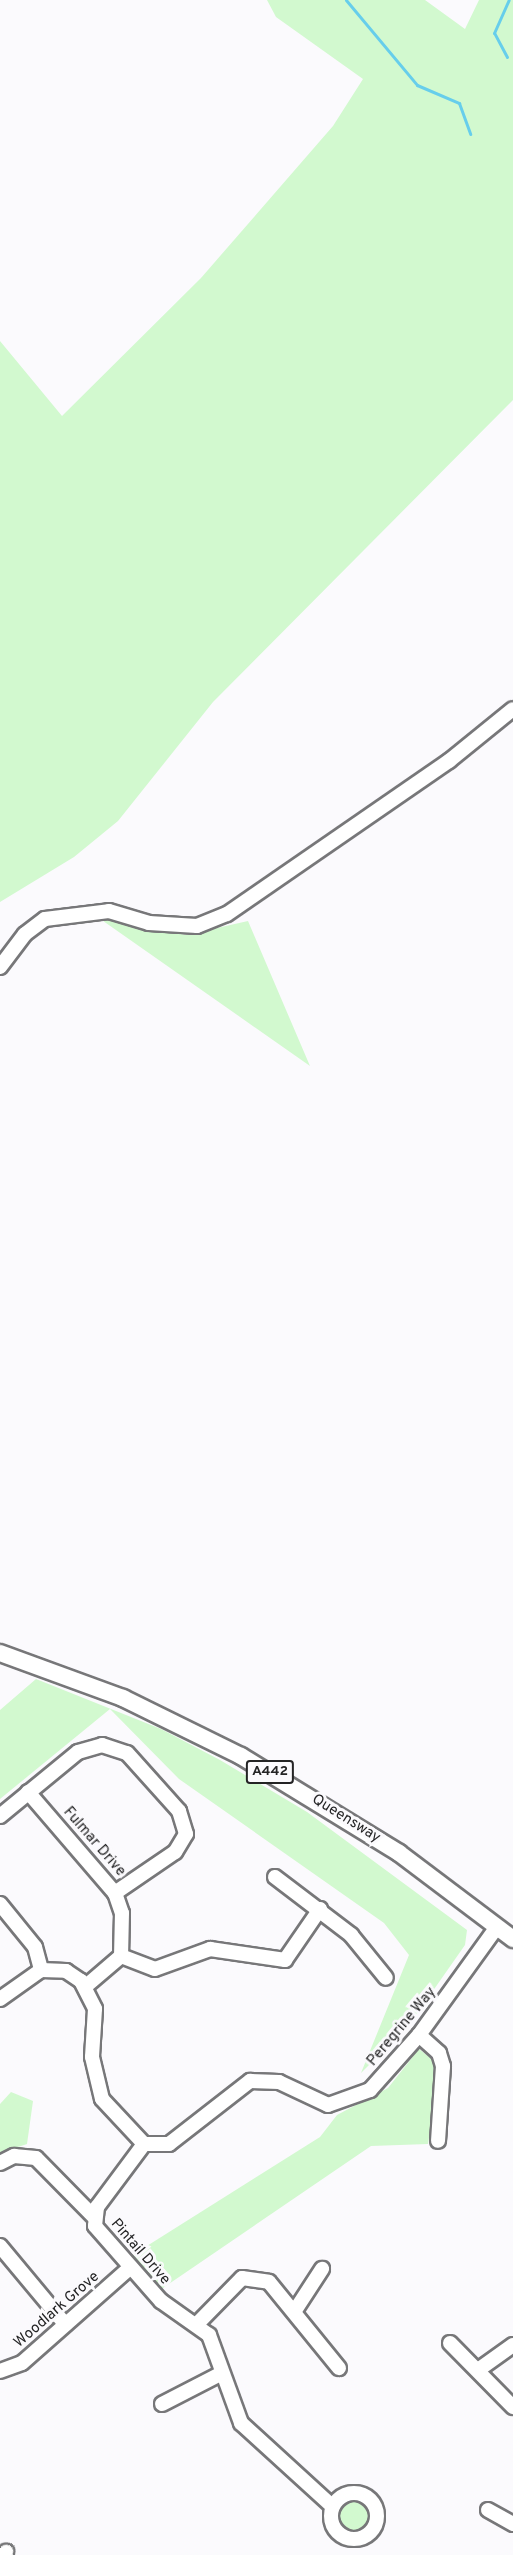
<!DOCTYPE html>
<style>
body{margin:0}
#map{position:relative;width:513px;height:2555px;overflow:hidden;background:#fbfafd;font-family:Overpass,sans-serif}
div>[style]{position:absolute}
[style*='--x']{left:calc(var(--x)*1px);top:calc(var(--y)*1px);width:calc(var(--w)*1px);rotate:calc(var(--a)*1deg)}
.green>*{inset:0;background:#d2f9cf}
.round{border-radius:50%}
.stream>*{height:3px;margin:-1.5px;padding:0 1.5px;transform-origin:1.5px;border-radius:1.5px;background:#67ceeb}
.roads{filter:drop-shadow(2px 0 #777779) drop-shadow(-2px 0 #777779) drop-shadow(0 2px #777779) drop-shadow(0 -2px #777779)}
.minor>*{height:14px;margin:-7px;padding:0 7px;transform-origin:7px;border-radius:7px;background:#fff}
.minor>.ring{margin:-7px;padding:0;box-sizing:content-box;background:none;border:14px solid #fff;border-radius:50%}
.major>*{height:16px;margin:-8px;padding:0 8px;transform-origin:8px;border-radius:8px;background:#fff}
span{translate:-50% -50%;white-space:nowrap;text-align:center;line-height:1.15;-webkit-text-stroke:6px #fbfafd;paint-order:stroke}
.shield-label span{padding:2px 4px;background:#fbfafd;border:2px solid;border-radius:4px;-webkit-text-stroke-width:0}
.shield-label{font-size:14px;color:#242425;font-weight:700}
.street-label{font-size:15px;color:#242425}
</style>
<div id="map">
<div class="green">
<i style="clip-path:polygon(267px 0,425px 0,465px 29px,479px 0,513px 0,513px 400px,213px 702px,118px 821px,74px 857px,0 902px,0 341px,62px 416px,201px 278px,333px 126px,363px 79px,276px 17px)"></i>
<i style="clip-path:polygon(96px 916px,186px 935px,248px 921px,310px 1066px)"></i>
<i style="clip-path:polygon(36px 1679px,161px 1729px,220px 1760px,307px 1812px,467px 1930px,465px 1945px,409px 2025px,361px 2073px,409px 1955px,384px 1923px,179px 1779px,110px 1709px,0 1799px,0 1710px)"></i>
<i style="clip-path:polygon(419px 2049px,434px 2061px,437px 2088px,428px 2144px,371px 2146px,160px 2290px,131px 2256px,320px 2137px,337px 2115px,388px 2088px)"></i>
<i style="clip-path:polygon(11px 2092px,33px 2101px,27px 2144px,0 2153px,0 2104px)"></i>
<i class="round" style="left:337px;top:2497px;width:36px;height:36px"></i>
</div>
<div class="stream">
<i style="--x:346;--y:0;--w:111;--a:50.1"></i>
<i style="--x:417;--y:85;--w:46;--a:23.2"></i>
<i style="--x:459;--y:103;--w:33;--a:70"></i>
<i style="--x:507;--y:57;--w:27;--a:-118"></i>
<i style="--x:494;--y:33;--w:36;--a:-66"></i>
</div>
<div class="roads">
<div class="minor">
<i style="--x:0;--y:967;--w:41;--a:-52.9"></i>
<i style="--x:25;--y:934;--w:25;--a:-37"></i>
<i style="--x:45;--y:919;--w:64;--a:-7.1"></i>
<i style="--x:109;--y:911;--w:42;--a:16.7"></i>
<i style="--x:149;--y:923;--w:48;--a:3.6"></i>
<i style="--x:197;--y:926;--w:32;--a:-22"></i>
<i style="--x:227;--y:914;--w:270;--a:-34.6"></i>
<i style="--x:449;--y:761;--w:82;--a:-39.1"></i>
<i style="--x:28;--y:1792;--w:133;--a:49.3"></i>
<i style="--x:115;--y:1893;--w:21;--a:71"></i>
<i style="--x:122;--y:1913;--w:43;--a:91.3"></i>
<i style="--x:0;--y:1816;--w:101;--a:-39.4"></i>
<i style="--x:78;--y:1752;--w:25;--a:-16"></i>
<i style="--x:102;--y:1745;--w:26;--a:18"></i>
<i style="--x:127;--y:1753;--w:78;--a:48.1"></i>
<i style="--x:179;--y:1811;--w:24;--a:73"></i>
<i style="--x:186;--y:1834;--w:21;--a:121"></i>
<i style="--x:175;--y:1852;--w:73;--a:145.7"></i>
<i style="--x:275;--y:1877;--w:96;--a:37.3"></i>
<i style="--x:351;--y:1935;--w:55;--a:50.9"></i>
<i style="--x:0;--y:1904;--w:55;--a:50.9"></i>
<i style="--x:35;--y:1947;--w:24;--a:75"></i>
<i style="--x:86;--y:1986;--w:46;--a:-40.6"></i>
<i style="--x:121;--y:1956;--w:36;--a:21"></i>
<i style="--x:155;--y:1969;--w:59;--a:-20"></i>
<i style="--x:210;--y:1949;--w:76;--a:8.3"></i>
<i style="--x:285;--y:1960;--w:62;--a:-55.5"></i>
<i style="--x:0;--y:1999;--w:50;--a:-35.3"></i>
<i style="--x:41;--y:1970;--w:25;--a:2"></i>
<i style="--x:66;--y:1971;--w:18;--a:34"></i>
<i style="--x:81;--y:1981;--w:31;--a:63"></i>
<i style="--x:95;--y:2009;--w:48;--a:93.6"></i>
<i style="--x:92;--y:2057;--w:43;--a:76.6"></i>
<i style="--x:102;--y:2099;--w:62;--a:47"></i>
<i style="--x:144;--y:2144;--w:25;--a:0"></i>
<i style="--x:169;--y:2144;--w:103;--a:-37.9"></i>
<i style="--x:250;--y:2081;--w:29;--a:2"></i>
<i style="--x:279;--y:2082;--w:54;--a:25.1"></i>
<i style="--x:328;--y:2105;--w:45;--a:-19.7"></i>
<i style="--x:370;--y:2090;--w:74;--a:-48.3"></i>
<i style="--x:419;--y:2035;--w:133;--a:-54.2"></i>
<i style="--x:419;--y:2035;--w:27;--a:42"></i>
<i style="--x:439;--y:2053;--w:14;--a:73"></i>
<i style="--x:443;--y:2066;--w:75;--a:93.8"></i>
<i style="--x:144;--y:2144;--w:79;--a:126.7"></i>
<i style="--x:97;--y:2207;--w:19;--a:96"></i>
<i style="--x:95;--y:2226;--w:100;--a:48.7"></i>
<i style="--x:161;--y:2301;--w:59;--a:35.3"></i>
<i style="--x:209;--y:2335;--w:94;--a:70"></i>
<i style="--x:241;--y:2423;--w:123;--a:42.4"></i>
<i style="--x:0;--y:2163;--w:16;--a:-27"></i>
<i style="--x:14;--y:2156;--w:22;--a:5"></i>
<i style="--x:36;--y:2158;--w:83;--a:45.5"></i>
<i style="--x:0;--y:2246;--w:102;--a:50.2"></i>
<i style="--x:296;--y:2309;--w:48;--a:-57"></i>
<i style="--x:198;--y:2323;--w:63;--a:-45.6"></i>
<i style="--x:242;--y:2278;--w:27;--a:8"></i>
<i style="--x:269;--y:2282;--w:111;--a:50.9"></i>
<i style="--x:450;--y:2343;--w:90;--a:45.5"></i>
<i style="--x:478;--y:2370;--w:43;--a:-35.5"></i>
<i style="--x:0;--y:2371;--w:23;--a:-20"></i>
<i style="--x:22;--y:2363;--w:145;--a:-41.4"></i>
<i style="--x:162;--y:2404;--w:65;--a:-27.3"></i>
<i class="ring" style="left:331px;top:2493px;width:32px;height:32px"></i>
<i style="--x:488;--y:2510;--w:29;--a:29"></i>
<i style="--x:4;--y:2555;--w:4;--a:-56"></i>
</div>
<div class="major">
<i style="--x:0;--y:1653;--w:131;--a:20.1"></i>
<i style="--x:123;--y:1698;--w:131;--a:26.2"></i>
<i style="--x:241;--y:1756;--w:185;--a:31.5"></i>
<i style="--x:399;--y:1853;--w:143;--a:37"></i>
</div>
</div>
<div class="shield-label">
<span style="left:270px;top:1772px">A442</span>
</div>
<div class="street-label">
<span style="left:346px;top:1819px;rotate:32deg">Queensway</span>
<span style="left:94px;top:1842px;rotate:49deg">Fulmar Drive</span>
<span style="left:402px;top:2027px;rotate:-50deg">Peregrine Way</span>
<span style="left:140px;top:2252px;rotate:49deg">Pintail Drive</span>
<span style="left:57px;top:2310px;rotate:-41deg">Woodlark Grove</span>
</div>
</div>
